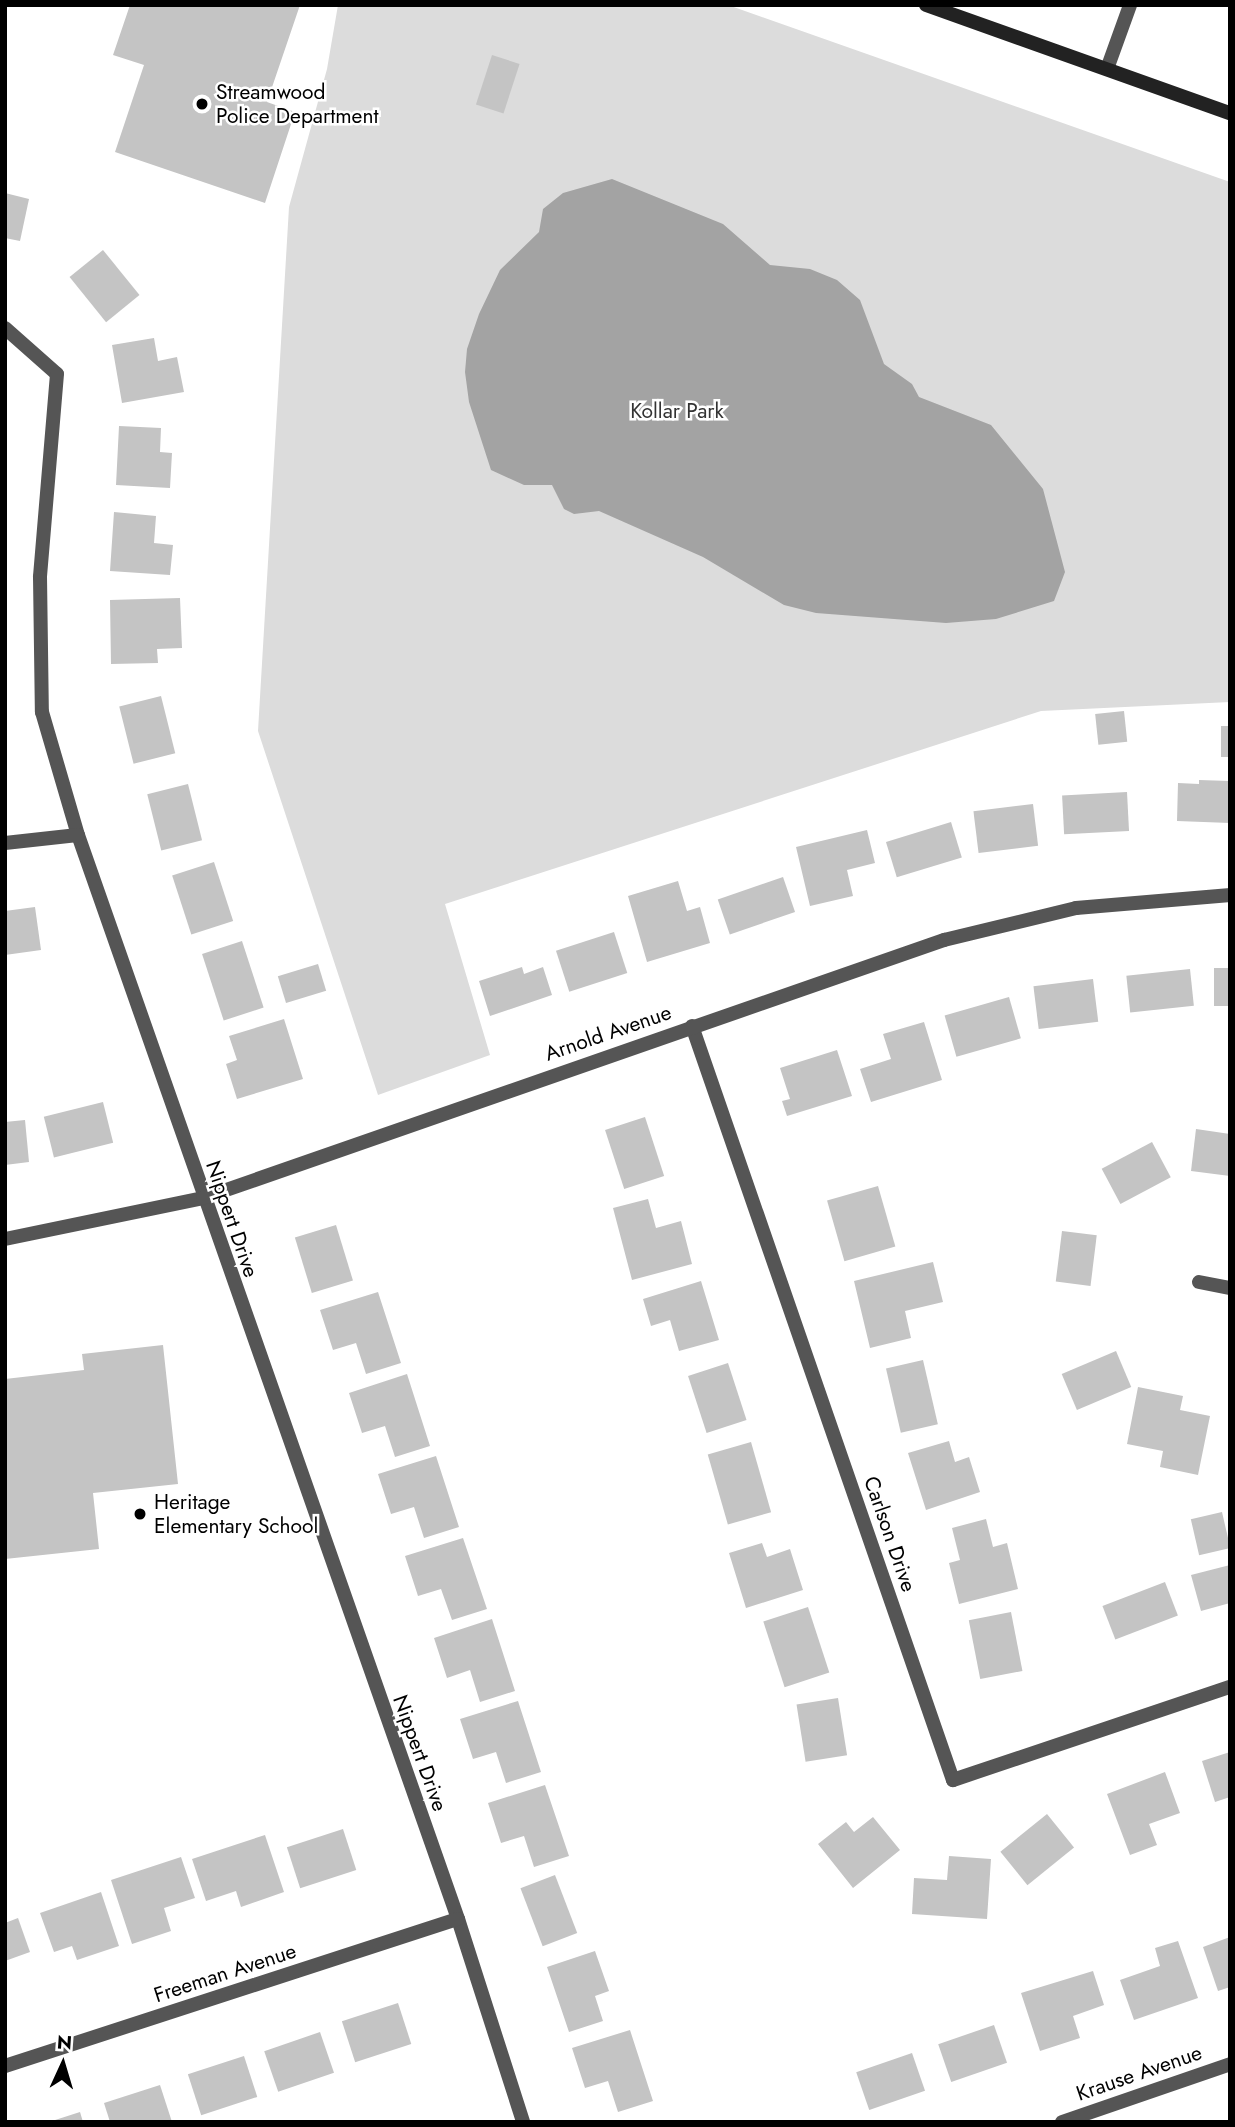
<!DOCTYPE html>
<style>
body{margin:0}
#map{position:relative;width:1235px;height:2127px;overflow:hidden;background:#fff;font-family:Jost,sans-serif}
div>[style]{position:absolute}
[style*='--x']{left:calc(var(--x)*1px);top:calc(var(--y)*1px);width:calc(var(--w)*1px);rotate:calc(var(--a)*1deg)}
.green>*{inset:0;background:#dcdcdc}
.water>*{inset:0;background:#a3a3a3}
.building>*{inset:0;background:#c4c4c4;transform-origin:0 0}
.street>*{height:14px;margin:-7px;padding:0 7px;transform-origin:7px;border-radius:7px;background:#555}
.secondary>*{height:14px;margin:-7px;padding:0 7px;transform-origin:7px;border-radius:7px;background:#222}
.dots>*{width:19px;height:19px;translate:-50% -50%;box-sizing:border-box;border:4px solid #fff;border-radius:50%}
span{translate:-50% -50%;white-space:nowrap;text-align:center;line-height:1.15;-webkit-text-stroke:5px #fff;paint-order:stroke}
.poi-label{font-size:21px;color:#000}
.left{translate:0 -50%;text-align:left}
.park-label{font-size:21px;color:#333}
.street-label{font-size:21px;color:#000}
.frame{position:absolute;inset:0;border:7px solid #000;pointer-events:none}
.north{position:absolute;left:28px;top:2029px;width:70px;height:70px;-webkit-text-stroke:5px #fff;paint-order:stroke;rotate:4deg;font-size:19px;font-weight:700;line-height:28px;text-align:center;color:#000}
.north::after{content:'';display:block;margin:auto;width:24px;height:32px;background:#000;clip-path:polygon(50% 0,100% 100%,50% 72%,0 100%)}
</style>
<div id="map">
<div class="green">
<i style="clip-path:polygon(338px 5px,728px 5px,1230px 182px,1230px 702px,1041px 711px,445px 904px,490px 1055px,378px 1095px,258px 731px,289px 207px,327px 69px)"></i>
</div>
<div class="water">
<i style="clip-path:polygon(612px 179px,723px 224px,770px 265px,810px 269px,837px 280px,860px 300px,884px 364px,912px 384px,919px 397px,991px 425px,1043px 489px,1065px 572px,1054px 601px,996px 619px,946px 623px,816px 613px,784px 605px,703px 557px,599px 511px,574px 514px,564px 509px,552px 485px,524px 485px,491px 470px,469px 402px,465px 372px,467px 349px,479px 314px,500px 270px,539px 232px,543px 209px,563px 193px)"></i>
</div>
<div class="building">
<i style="clip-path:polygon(130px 5px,300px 5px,267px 102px,295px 112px,265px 203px,115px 152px,144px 65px,113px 55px)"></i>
<i style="left:492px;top:55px;width:29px;height:52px;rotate:18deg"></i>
<i style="clip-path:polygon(5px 193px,29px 199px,20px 241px,5px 238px)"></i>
<i style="left:103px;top:250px;width:58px;height:43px;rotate:51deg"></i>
<i style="clip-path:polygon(154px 338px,158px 361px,177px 357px,184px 392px,122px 403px,112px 345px)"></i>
<i style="clip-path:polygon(119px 426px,161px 428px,160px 452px,172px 453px,170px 488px,116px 485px)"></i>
<i style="clip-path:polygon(114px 512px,156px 516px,154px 543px,173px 545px,170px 575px,110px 571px)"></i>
<i style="clip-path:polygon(180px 598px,182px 648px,157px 649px,158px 663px,111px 664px,110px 600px)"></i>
<i style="left:161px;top:696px;width:59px;height:43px;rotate:76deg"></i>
<i style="left:1124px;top:711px;width:31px;height:29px;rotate:84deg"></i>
<i style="left:1221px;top:726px;width:9px;height:31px"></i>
<i style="clip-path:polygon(1199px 780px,1230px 781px,1230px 823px,1177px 821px,1178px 783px,1199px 784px)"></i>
<i style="left:188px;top:784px;width:58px;height:42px;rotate:76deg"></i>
<i style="left:1127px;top:792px;width:39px;height:65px;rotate:87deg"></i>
<i style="left:1033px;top:804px;width:42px;height:60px;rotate:83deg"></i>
<i style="left:951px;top:822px;width:37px;height:68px;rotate:73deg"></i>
<i style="clip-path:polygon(867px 830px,875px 863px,847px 870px,853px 896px,810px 906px,796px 847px)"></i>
<i style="left:214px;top:862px;width:62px;height:44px;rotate:72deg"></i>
<i style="left:783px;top:877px;width:37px;height:69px;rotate:71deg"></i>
<i style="clip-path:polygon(678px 881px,687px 911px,700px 907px,710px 943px,647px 962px,628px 896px)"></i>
<i style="clip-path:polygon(35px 907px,41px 950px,5px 955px,5px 911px)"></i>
<i style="left:614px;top:932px;width:43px;height:61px;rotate:72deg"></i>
<i style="left:242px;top:941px;width:70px;height:42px;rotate:72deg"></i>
<i style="left:318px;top:964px;width:28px;height:42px;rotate:73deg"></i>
<i style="clip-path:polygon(522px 967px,524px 974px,543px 967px,552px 995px,490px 1016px,479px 981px)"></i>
<i style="left:1214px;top:968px;width:16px;height:38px"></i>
<i style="left:1190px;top:969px;width:37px;height:64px;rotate:84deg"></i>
<i style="left:1093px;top:979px;width:43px;height:60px;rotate:83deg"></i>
<i style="left:1009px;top:997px;width:43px;height:67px;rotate:74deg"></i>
<i style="clip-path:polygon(284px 1019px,303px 1079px,237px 1099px,226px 1064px,237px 1060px,229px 1036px)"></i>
<i style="clip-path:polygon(924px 1022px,942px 1080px,871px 1102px,860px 1069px,891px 1059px,883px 1034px)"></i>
<i style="clip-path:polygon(837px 1050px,852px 1096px,787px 1116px,782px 1101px,790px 1099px,780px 1068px)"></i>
<i style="left:103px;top:1102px;width:42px;height:61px;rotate:76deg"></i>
<i style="left:645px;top:1117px;width:62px;height:42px;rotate:72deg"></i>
<i style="clip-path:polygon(25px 1120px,29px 1162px,5px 1165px,5px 1122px)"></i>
<i style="clip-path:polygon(1196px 1129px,1230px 1134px,1230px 1176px,1191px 1171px)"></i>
<i style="left:1152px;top:1142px;width:40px;height:57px;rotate:62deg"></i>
<i style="left:878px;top:1186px;width:63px;height:53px;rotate:74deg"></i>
<i style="clip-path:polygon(648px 1199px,656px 1228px,681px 1221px,692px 1264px,632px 1280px,613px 1208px)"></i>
<i style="left:336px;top:1225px;width:58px;height:43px;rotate:73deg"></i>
<i style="left:1062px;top:1231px;width:35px;height:51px;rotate:7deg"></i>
<i style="clip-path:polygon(933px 1262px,943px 1302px,905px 1311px,911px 1338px,870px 1348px,854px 1281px)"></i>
<i style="clip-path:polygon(701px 1281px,719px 1340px,679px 1351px,670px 1320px,651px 1326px,643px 1299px)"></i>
<i style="clip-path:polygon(378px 1292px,401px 1363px,366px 1374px,356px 1343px,333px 1350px,320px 1310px)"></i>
<i style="clip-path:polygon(163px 1345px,178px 1484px,93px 1493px,99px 1549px,5px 1559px,5px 1379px,84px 1370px,82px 1354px)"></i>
<i style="left:1116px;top:1351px;width:39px;height:59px;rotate:67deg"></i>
<i style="left:923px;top:1360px;width:66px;height:38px;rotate:77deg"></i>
<i style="left:728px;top:1363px;width:60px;height:42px;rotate:72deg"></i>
<i style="clip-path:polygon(407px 1374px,430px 1446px,395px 1457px,385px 1426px,362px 1433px,349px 1393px)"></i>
<i style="clip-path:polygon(1138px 1387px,1183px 1396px,1180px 1410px,1210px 1416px,1198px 1475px,1160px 1467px,1163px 1451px,1127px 1444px)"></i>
<i style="clip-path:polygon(949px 1441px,955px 1462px,969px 1457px,980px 1492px,926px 1510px,908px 1453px)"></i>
<i style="left:751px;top:1442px;width:73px;height:45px;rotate:74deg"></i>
<i style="clip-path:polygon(436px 1456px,459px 1527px,424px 1538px,414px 1507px,391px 1514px,378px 1474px)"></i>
<i style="left:1222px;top:1512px;width:37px;height:32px;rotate:77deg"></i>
<i style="clip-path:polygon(986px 1519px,993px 1547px,1007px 1543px,1018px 1589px,959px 1604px,949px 1563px,960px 1560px,952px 1528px)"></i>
<i style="clip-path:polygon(463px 1538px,487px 1609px,452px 1620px,441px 1589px,418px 1596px,405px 1556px)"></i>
<i style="clip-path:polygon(762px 1543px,767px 1557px,790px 1549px,803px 1590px,746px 1608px,729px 1553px)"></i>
<i style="clip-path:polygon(1230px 1565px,1230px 1603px,1201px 1611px,1191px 1575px)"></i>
<i style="left:1165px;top:1582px;width:36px;height:67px;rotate:69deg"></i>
<i style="left:808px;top:1607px;width:69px;height:47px;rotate:72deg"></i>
<i style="left:1011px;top:1612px;width:60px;height:43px;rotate:79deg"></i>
<i style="clip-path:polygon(492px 1619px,515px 1691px,480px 1702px,470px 1670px,447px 1678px,434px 1638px)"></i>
<i style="left:838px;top:1698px;width:58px;height:42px;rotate:81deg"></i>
<i style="clip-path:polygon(518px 1701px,541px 1772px,506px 1783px,496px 1752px,473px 1759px,460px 1719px)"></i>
<i style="clip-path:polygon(1230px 1752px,1230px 1797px,1215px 1802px,1202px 1761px)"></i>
<i style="clip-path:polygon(1165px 1772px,1180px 1813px,1149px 1824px,1157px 1845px,1130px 1855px,1107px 1794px)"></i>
<i style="clip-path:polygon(545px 1785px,569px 1856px,534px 1867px,524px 1836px,501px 1843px,488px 1803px)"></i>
<i style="left:1047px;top:1814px;width:43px;height:60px;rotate:51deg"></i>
<i style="clip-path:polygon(873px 1817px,900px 1850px,853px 1888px,818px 1844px,846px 1822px,854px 1832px)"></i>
<i style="left:343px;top:1829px;width:43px;height:59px;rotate:72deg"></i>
<i style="clip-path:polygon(265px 1835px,284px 1892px,241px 1907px,236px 1891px,206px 1901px,192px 1859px)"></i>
<i style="clip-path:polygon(949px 1856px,991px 1859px,987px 1919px,912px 1914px,914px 1878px,947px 1880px)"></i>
<i style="clip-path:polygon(181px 1857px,195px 1898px,164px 1908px,171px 1931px,132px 1944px,111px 1880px)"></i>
<i style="left:555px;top:1875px;width:62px;height:37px;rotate:69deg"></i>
<i style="clip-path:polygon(101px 1892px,119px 1946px,77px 1960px,72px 1946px,54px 1952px,40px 1913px)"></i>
<i style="clip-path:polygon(18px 1918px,30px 1952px,5px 1961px,5px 1923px)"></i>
<i style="clip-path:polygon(1230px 1937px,1230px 1987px,1218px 1991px,1203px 1947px)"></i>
<i style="clip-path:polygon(1178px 1941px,1198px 1998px,1134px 2020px,1120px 1980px,1160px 1966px,1155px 1948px)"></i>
<i style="clip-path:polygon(595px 1951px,609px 1991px,595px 1996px,603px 2021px,569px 2032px,547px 1967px)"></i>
<i style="clip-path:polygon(1093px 1971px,1104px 2005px,1073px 2016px,1080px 2038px,1040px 2051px,1021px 1993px)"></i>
<i style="left:398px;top:2003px;width:43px;height:59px;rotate:72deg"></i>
<i style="left:994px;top:2025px;width:40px;height:59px;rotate:71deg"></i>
<i style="clip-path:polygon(630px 2030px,653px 2101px,618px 2112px,608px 2081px,585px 2088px,572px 2048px)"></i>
<i style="left:320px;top:2032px;width:43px;height:59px;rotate:71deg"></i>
<i style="left:912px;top:2053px;width:40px;height:59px;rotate:71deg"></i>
<i style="left:244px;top:2056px;width:43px;height:59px;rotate:72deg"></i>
<i style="clip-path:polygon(160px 2085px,172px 2122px,110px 2122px,104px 2103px)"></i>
<i style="clip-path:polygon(80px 2112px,83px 2122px,52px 2122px,52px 2121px)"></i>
</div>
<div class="street">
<i style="--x:1107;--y:69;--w:68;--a:-70.2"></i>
<i style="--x:5;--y:328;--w:69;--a:41.5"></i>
<i style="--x:57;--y:374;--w:204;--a:94.8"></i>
<i style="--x:40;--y:577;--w:135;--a:89.2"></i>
<i style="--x:42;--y:712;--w:128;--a:73.7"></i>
<i style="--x:78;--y:835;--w:1149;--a:70.68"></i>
<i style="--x:458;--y:1919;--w:213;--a:72.2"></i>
<i style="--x:5;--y:843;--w:73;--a:-6.3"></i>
<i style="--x:692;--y:1026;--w:798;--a:70.91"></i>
<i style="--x:953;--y:1780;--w:292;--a:-18.6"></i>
<i style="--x:5;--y:1239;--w:202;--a:-11.7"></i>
<i style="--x:203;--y:1198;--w:785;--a:-19.2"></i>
<i style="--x:944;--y:940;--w:136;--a:-13.6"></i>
<i style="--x:1076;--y:908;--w:155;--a:-4.8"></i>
<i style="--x:1199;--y:1282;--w:32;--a:11"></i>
<i style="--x:5;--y:2066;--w:476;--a:-18"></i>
<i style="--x:1062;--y:2122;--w:178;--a:-19"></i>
</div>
<div class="secondary">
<i style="--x:926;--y:5;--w:323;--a:19.6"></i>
</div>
<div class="dots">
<i style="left:202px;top:104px;background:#000"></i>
<i style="left:140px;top:1514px;background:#000"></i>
</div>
<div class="poi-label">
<span class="left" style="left:216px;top:104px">Streamwood<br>Police Department</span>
<span class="left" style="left:154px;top:1514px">Heritage<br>Elementary School</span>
</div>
<div class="park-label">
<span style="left:677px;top:411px">Kollar Park</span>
</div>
<div class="street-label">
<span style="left:608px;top:1033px;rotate:-19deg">Arnold Avenue</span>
<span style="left:232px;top:1219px;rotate:71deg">Nippert Drive</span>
<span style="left:890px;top:1534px;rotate:71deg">Carlson Drive</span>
<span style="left:420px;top:1753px;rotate:70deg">Nippert Drive</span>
<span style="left:225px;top:1973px;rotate:-18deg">Freeman Avenue</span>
<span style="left:1139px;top:2073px;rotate:-19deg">Krause Avenue</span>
</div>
<div class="frame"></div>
<div class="north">N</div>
</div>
